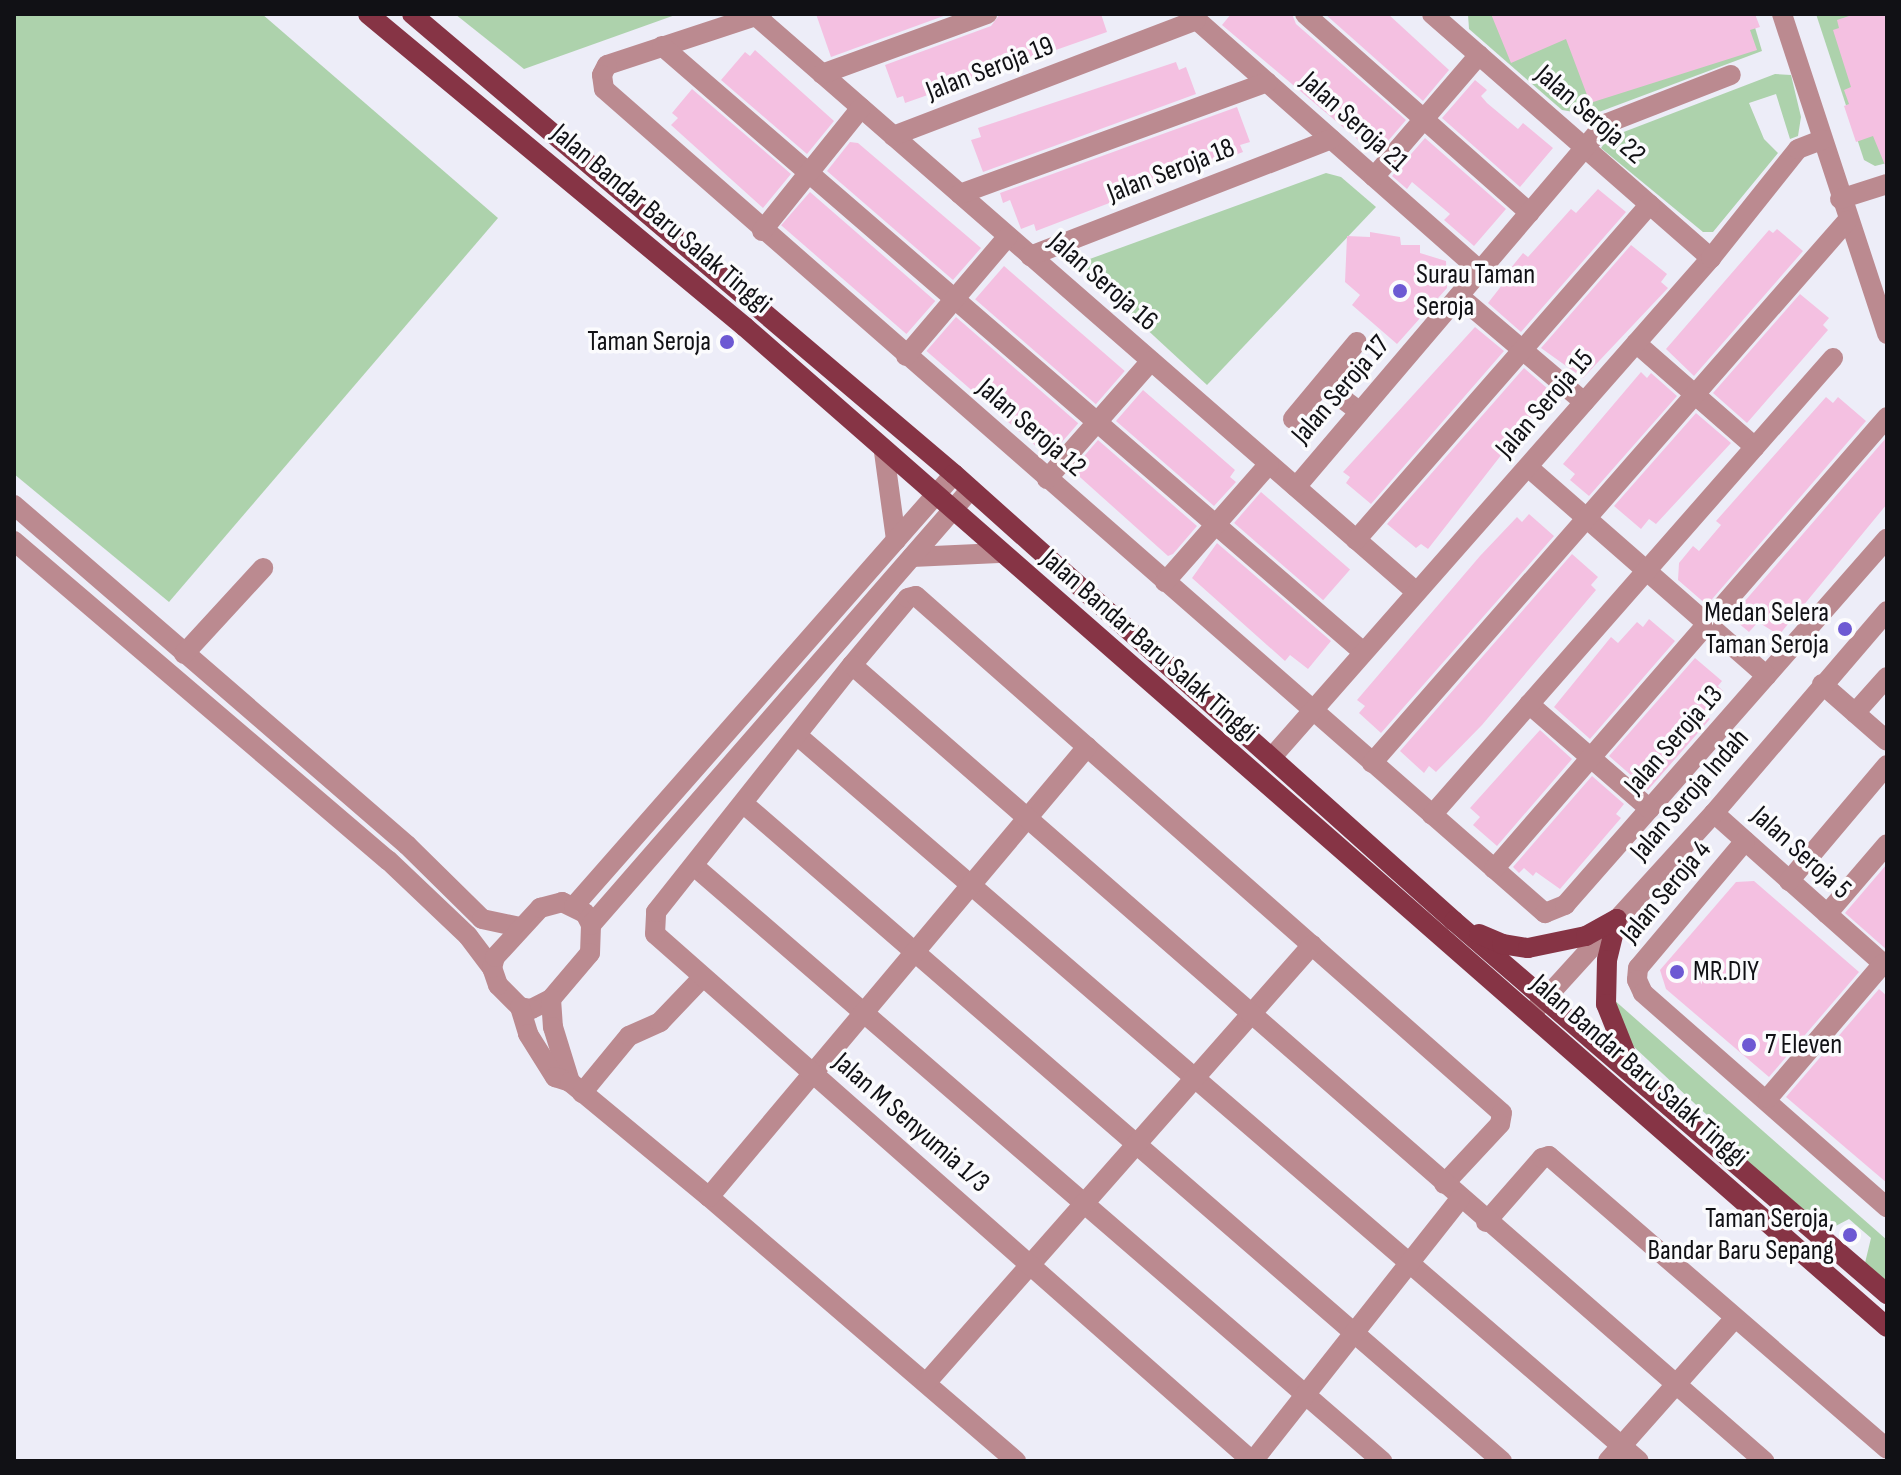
<!DOCTYPE html>
<style>
body{margin:0}
#map{position:relative;width:1901px;height:1475px;overflow:hidden;background:#ededf8;font-family:"Sofia Sans Condensed",sans-serif}
div>[style]{position:absolute}
[style*='--x']{left:calc(var(--x)*1px);top:calc(var(--y)*1px);width:calc(var(--w)*1px);rotate:calc(var(--a)*1deg)}
.green>*{inset:0;background:#add2ac}
.building>*{inset:0;background:#f4c0e1;transform-origin:0 0}
.minor>*{height:20px;margin:-10px;padding:0 10px;transform-origin:10px;border-radius:10px;background:#bb8a90}
.major>*{height:20px;margin:-10px;padding:0 10px;transform-origin:10px;border-radius:10px;background:#863445}
.dots>*{width:22px;height:22px;translate:-50% -50%;box-sizing:border-box;border:4px solid #fbfbfd;border-radius:50%}
span{translate:-50% -50%;white-space:nowrap;text-align:center;line-height:1.15;-webkit-text-stroke:7px #fbfbfd;paint-order:stroke}
.street-label{font-size:28px;color:#111115}
.poi-label{font-size:28px;color:#111115}
.left{translate:0 -50%;text-align:left}
.right{translate:-100% -50%;text-align:right}
.frame{position:absolute;inset:0;border:16px solid #111115;pointer-events:none}
</style>
<div id="map">
<div class="green">
<i style="clip-path:polygon(14px 14px,262px 14px,498px 218px,169px 602px,14px 474px)"></i>
<i style="clip-path:polygon(455px 14px,678px 14px,524px 69px)"></i>
<i style="clip-path:polygon(1468px 14px,1751px 14px,1762px 51px,1591px 115px,1562px 110px,1469px 29px)"></i>
<i style="clip-path:polygon(1816px 14px,1887px 14px,1887px 163px,1875px 166px,1864px 160px)"></i>
<i style="clip-path:polygon(1775px 74px,1791px 75px,1801px 117px,1798px 136px,1790px 139px,1776px 94px,1749px 103px,1764px 139px,1778px 153px,1713px 232px,1703px 232px,1601px 148px,1608px 138px)"></i>
<i style="clip-path:polygon(1326px 173px,1341px 177px,1376px 207px,1207px 385px,1076px 264px)"></i>
<i style="clip-path:polygon(1613px 999px,1887px 1240px,1887px 1282px,1865px 1263px,1871px 1238px,1849px 1219px,1828px 1230px,1726px 1144px,1722px 1129px,1633px 1046px)"></i>
</div>
<div class="building">
<i style="clip-path:polygon(816px 14px,949px 14px,831px 57px)"></i>
<i style="clip-path:polygon(1000px 14px,1101px 14px,1107px 32px,905px 103px,903px 96px,897px 98px,885px 65px,991px 26px)"></i>
<i style="clip-path:polygon(1231px 14px,1292px 14px,1296px 24px,1406px 120px,1376px 155px,1222px 25px)"></i>
<i style="clip-path:polygon(1325px 14px,1388px 14px,1449px 70px,1423px 101px)"></i>
<i style="clip-path:polygon(1491px 14px,1755px 14px,1760px 27px,1750px 30px,1757px 50px,1590px 103px,1566px 39px,1511px 63px)"></i>
<i style="clip-path:polygon(1855px 14px,1887px 14px,1887px 170px,1873px 136px,1856px 142px,1844px 106px,1849px 104px,1844px 90px,1851px 87px,1833px 30px,1839px 28px,1837px 20px)"></i>
<i style="clip-path:polygon(755px 50px,834px 121px,807px 154px,721px 80px,745px 52px,750px 56px)"></i>
<i style="clip-path:polygon(1176px 62px,1179px 70px,1186px 67px,1196px 94px,983px 172px,971px 140px,981px 137px,978px 128px)"></i>
<i style="clip-path:polygon(1475px 80px,1487px 90px,1481px 96px,1487px 103px,1518px 129px,1523px 123px,1553px 148px,1520px 187px,1442px 118px)"></i>
<i style="clip-path:polygon(692px 89px,791px 174px,763px 208px,671px 125px,678px 118px,672px 113px)"></i>
<i style="clip-path:polygon(1237px 107px,1250px 142px,1240px 145px,1243px 152px,1036px 231px,1034px 224px,1021px 229px,1010px 200px,1003px 203px,1000px 193px)"></i>
<i style="clip-path:polygon(1425px 138px,1506px 209px,1474px 246px,1444px 220px,1450px 214px,1412px 182px,1407px 189px,1392px 176px)"></i>
<i style="clip-path:polygon(850px 142px,858px 143px,981px 248px,953px 280px,827px 171px)"></i>
<i style="clip-path:polygon(1598px 189px,1626px 212px,1521px 332px,1488px 303px,1506px 280px,1517px 283px,1506px 274px,1523px 253px,1528px 257px,1571px 209px,1576px 213px)"></i>
<i style="left:810px;top:192px;width:166px;height:44px;rotate:41deg"></i>
<i style="clip-path:polygon(1777px 229px,1803px 251px,1694px 376px,1666px 349px,1769px 230px,1773px 233px)"></i>
<i style="clip-path:polygon(1370px 232px,1400px 237px,1401px 245px,1420px 245px,1420px 253px,1446px 261px,1447px 288px,1397px 344px,1352px 305px,1360px 295px,1345px 282px,1347px 236px,1370px 237px)"></i>
<i style="clip-path:polygon(1631px 245px,1667px 274px,1661px 282px,1668px 288px,1583px 378px,1541px 348px)"></i>
<i style="left:1004px;top:266px;width:160px;height:44px;rotate:41deg"></i>
<i style="clip-path:polygon(1800px 294px,1829px 318px,1823px 325px,1828px 330px,1747px 423px,1713px 393px)"></i>
<i style="left:956px;top:317px;width:162px;height:45px;rotate:41deg"></i>
<i style="clip-path:polygon(1475px 327px,1504px 351px,1371px 504px,1346px 483px,1350px 477px,1343px 472px)"></i>
<i style="clip-path:polygon(1524px 368px,1548px 389px,1548px 395px,1428px 549px,1421px 544px,1416px 548px,1387px 524px)"></i>
<i style="clip-path:polygon(1641px 372px,1647px 378px,1651px 373px,1677px 396px,1589px 496px,1570px 480px,1575px 474px,1563px 464px)"></i>
<i style="clip-path:polygon(1143px 390px,1235px 470px,1230px 477px,1236px 482px,1214px 506px,1116px 421px)"></i>
<i style="clip-path:polygon(1826px 397px,1833px 403px,1838px 397px,1866px 421px,1707px 605px,1678px 580px,1679px 563px,1693px 546px,1699px 551px,1721px 525px,1716px 521px)"></i>
<i style="clip-path:polygon(1696px 413px,1731px 443px,1656px 524px,1649px 519px,1641px 529px,1614px 506px)"></i>
<i style="clip-path:polygon(1886px 438px,1887px 504px,1779px 635px,1758px 622px,1749px 632px,1731px 617px)"></i>
<i style="clip-path:polygon(1098px 440px,1197px 526px,1173px 554px,1168px 556px,1072px 470px)"></i>
<i style="left:1261px;top:492px;width:118px;height:41px;rotate:41deg"></i>
<i style="clip-path:polygon(1529px 514px,1554px 536px,1381px 733px,1359px 713px,1365px 706px,1357px 700px,1480px 556px,1517px 517px,1522px 522px)"></i>
<i style="clip-path:polygon(1217px 543px,1331px 641px,1308px 669px,1290px 655px,1285px 661px,1192px 578px)"></i>
<i style="clip-path:polygon(1572px 554px,1598px 577px,1591px 585px,1596px 590px,1482px 725px,1436px 772px,1429px 766px,1424px 773px,1400px 751px)"></i>
<i style="clip-path:polygon(1649px 619px,1675px 641px,1590px 739px,1554px 707px,1611px 637px,1618px 643px,1637px 622px,1643px 627px)"></i>
<i style="clip-path:polygon(1695px 658px,1722px 681px,1718px 686px,1723px 691px,1703px 713px,1710px 719px,1648px 790px,1609px 756px)"></i>
<i style="clip-path:polygon(1540px 730px,1572px 759px,1497px 846px,1473px 825px,1480px 817px,1470px 808px)"></i>
<i style="clip-path:polygon(1592px 776px,1624px 804px,1616px 814px,1621px 818px,1560px 889px,1536px 872px,1533px 876px,1524px 868px,1519px 873px,1513px 867px)"></i>
<i style="clip-path:polygon(1887px 864px,1887px 950px,1845px 913px)"></i>
<i style="clip-path:polygon(1754px 881px,1859px 972px,1769px 1077px,1666px 989px,1660px 970px,1736px 882px)"></i>
<i style="clip-path:polygon(1879px 989px,1887px 996px,1887px 1183px,1786px 1097px)"></i>
</div>
<div class="minor">
<i style="--x:762;--y:14;--w:163;--a:161.8"></i>
<i style="--x:607;--y:65;--w:11;--a:117"></i>
<i style="--x:602;--y:75;--w:14;--a:82"></i>
<i style="--x:604;--y:89;--w:1251;--a:41.21"></i>
<i style="--x:1545;--y:913;--w:22;--a:-22"></i>
<i style="--x:1565;--y:905;--w:488;--a:-48.7"></i>
<i style="--x:1190;--y:14;--w:387;--a:41.5"></i>
<i style="--x:1305;--y:14;--w:300;--a:41.5"></i>
<i style="--x:1432;--y:14;--w:371;--a:41.2"></i>
<i style="--x:1782;--y:14;--w:337;--a:71.8"></i>
<i style="--x:756;--y:16;--w:873;--a:41.1"></i>
<i style="--x:662;--y:46;--w:925;--a:40.84"></i>
<i style="--x:822;--y:74;--w:176;--a:-20"></i>
<i style="--x:893;--y:136;--w:324;--a:-20.9"></i>
<i style="--x:1374;--y:177;--w:161;--a:-49.3"></i>
<i style="--x:960;--y:194;--w:327;--a:-20"></i>
<i style="--x:1840;--y:199;--w:49;--a:-17.7"></i>
<i style="--x:762;--y:231;--w:158;--a:-51.2"></i>
<i style="--x:1030;--y:256;--w:323;--a:-21.2"></i>
<i style="--x:1459;--y:296;--w:164;--a:40.3"></i>
<i style="--x:1636;--y:343;--w:158;--a:41.2"></i>
<i style="--x:906;--y:356;--w:157;--a:-49.6"></i>
<i style="--x:1323;--y:384;--w:46;--a:37.1"></i>
<i style="--x:1293;--y:419;--w:100;--a:-50.3"></i>
<i style="--x:884;--y:452;--w:89;--a:82.2"></i>
<i style="--x:1528;--y:467;--w:317;--a:41.2"></i>
<i style="--x:1047;--y:479;--w:157;--a:-48.6"></i>
<i style="--x:1296;--y:487;--w:477;--a:-49.6"></i>
<i style="--x:1605;--y:124;--w:135;--a:-21.3"></i>
<i style="--x:14;--y:505;--w:520;--a:40.86"></i>
<i style="--x:407;--y:845;--w:105;--a:44.6"></i>
<i style="--x:482;--y:919;--w:39;--a:12"></i>
<i style="--x:1356;--y:540;--w:446;--a:-48.8"></i>
<i style="--x:14;--y:541;--w:492;--a:40.5"></i>
<i style="--x:388;--y:860;--w:110;--a:43.5"></i>
<i style="--x:468;--y:936;--w:40;--a:53"></i>
<i style="--x:912;--y:557;--w:87;--a:-2.6"></i>
<i style="--x:1165;--y:582;--w:157;--a:-48.6"></i>
<i style="--x:184;--y:654;--w:117;--a:-47.4"></i>
<i style="--x:852;--y:665;--w:87;--a:-50.1"></i>
<i style="--x:908;--y:598;--w:8;--a:-14"></i>
<i style="--x:916;--y:596;--w:781;--a:41.42"></i>
<i style="--x:1502;--y:1113;--w:11;--a:100"></i>
<i style="--x:1500;--y:1124;--w:82;--a:133"></i>
<i style="--x:1822;--y:684;--w:86;--a:41.2"></i>
<i style="--x:1529;--y:704;--w:160;--a:41"></i>
<i style="--x:1855;--y:713;--w:48;--a:-48.4"></i>
<i style="--x:798;--y:736;--w:1110;--a:40.76"></i>
<i style="--x:1272;--y:757;--w:665;--a:-48.66"></i>
<i style="--x:1711;--y:258;--w:139;--a:-51.4"></i>
<i style="--x:1798;--y:149;--w:26;--a:-21"></i>
<i style="--x:1372;--y:763;--w:721;--a:-48.77"></i>
<i style="--x:744;--y:804;--w:1003;--a:40.92"></i>
<i style="--x:1714;--y:813;--w:232;--a:41.7"></i>
<i style="--x:1432;--y:815;--w:608;--a:-48.73"></i>
<i style="--x:1745;--y:841;--w:166;--a:130.1"></i>
<i style="--x:1638;--y:968;--w:12;--a:95"></i>
<i style="--x:1637;--y:980;--w:14;--a:65"></i>
<i style="--x:1643;--y:993;--w:325;--a:41.3"></i>
<i style="--x:694;--y:866;--w:910;--a:40.85"></i>
<i style="--x:1494;--y:869;--w:599;--a:-48.99"></i>
<i style="--x:1789;--y:881;--w:152;--a:-49.8"></i>
<i style="--x:562;--y:902;--w:25;--a:26"></i>
<i style="--x:585;--y:913;--w:13;--a:63"></i>
<i style="--x:591;--y:925;--w:28;--a:92"></i>
<i style="--x:590;--y:953;--w:60;--a:130.3"></i>
<i style="--x:551;--y:999;--w:22;--a:153"></i>
<i style="--x:531;--y:1009;--w:11;--a:-170"></i>
<i style="--x:520;--y:1007;--w:31;--a:-135"></i>
<i style="--x:498;--y:985;--w:18;--a:-109"></i>
<i style="--x:492;--y:968;--w:11;--a:-75"></i>
<i style="--x:495;--y:957;--w:67;--a:-47.4"></i>
<i style="--x:540;--y:908;--w:23;--a:-15"></i>
<i style="--x:574;--y:906;--w:575;--a:-48.66"></i>
<i style="--x:1827;--y:914;--w:92;--a:-49.4"></i>
<i style="--x:591;--y:925;--w:578;--a:-48.93"></i>
<i style="--x:551;--y:999;--w:28;--a:86"></i>
<i style="--x:553;--y:1027;--w:58;--a:72.8"></i>
<i style="--x:520;--y:1007;--w:28;--a:73"></i>
<i style="--x:528;--y:1034;--w:51;--a:57.9"></i>
<i style="--x:555;--y:1077;--w:16;--a:18"></i>
<i style="--x:570;--y:1082;--w:180;--a:39.6"></i>
<i style="--x:709;--y:1197;--w:405;--a:40.7"></i>
<i style="--x:1532;--y:1013;--w:270;--a:-47.7"></i>
<i style="--x:1714;--y:813;--w:266;--a:-49.4"></i>
<i style="--x:582;--y:1093;--w:74;--a:-50.5"></i>
<i style="--x:629;--y:1036;--w:34;--a:-24"></i>
<i style="--x:660;--y:1022;--w:62;--a:-46.3"></i>
<i style="--x:1768;--y:1098;--w:177;--a:-49.4"></i>
<i style="--x:709;--y:1197;--w:588;--a:-49.97"></i>
<i style="--x:1486;--y:1222;--w:85;--a:-48.8"></i>
<i style="--x:1542;--y:1158;--w:7;--a:-16"></i>
<i style="--x:1549;--y:1156;--w:447;--a:40.9"></i>
<i style="--x:926;--y:1383;--w:584;--a:-48.61"></i>
<i style="--x:1252;--y:1461;--w:796;--a:-138.56"></i>
<i style="--x:655;--y:934;--w:22;--a:-87"></i>
<i style="--x:656;--y:912;--w:315;--a:-51.6"></i>
<i style="--x:852;--y:665;--w:1211;--a:41.11"></i>
<i style="--x:1253;--y:1461;--w:334;--a:-51.7"></i>
<i style="--x:1608;--y:1461;--w:191;--a:-48.4"></i>
</div>
<div class="major">
<i style="--x:368;--y:14;--w:490;--a:39.7"></i>
<i style="--x:745;--y:327;--w:1518;--a:41.21"></i>
<i style="--x:412;--y:14;--w:711;--a:40.32"></i>
<i style="--x:954;--y:474;--w:671;--a:41.8"></i>
<i style="--x:1454;--y:921;--w:572;--a:40.74"></i>
<i style="--x:1617;--y:919;--w:42;--a:103.7"></i>
<i style="--x:1607;--y:960;--w:44;--a:91.3"></i>
<i style="--x:1606;--y:1004;--w:70;--a:68.2"></i>
<i style="--x:1479;--y:934;--w:25;--a:23"></i>
<i style="--x:1502;--y:944;--w:26;--a:9"></i>
<i style="--x:1528;--y:948;--w:59;--a:-11.7"></i>
<i style="--x:1586;--y:936;--w:35;--a:-29"></i>
</div>
<div class="dots">
<i style="left:1400px;top:291px;background:#6d59d3"></i>
<i style="left:727px;top:342px;background:#6d59d3"></i>
<i style="left:1845px;top:629px;background:#6d59d3"></i>
<i style="left:1677px;top:972px;background:#6d59d3"></i>
<i style="left:1749px;top:1045px;background:#6d59d3"></i>
<i style="left:1850px;top:1235px;background:#6d59d3"></i>
</div>
<div class="street-label">
<span style="left:990px;top:69px;rotate:-21deg">Jalan Seroja 19</span>
<span style="left:1590px;top:115px;rotate:41deg">Jalan Seroja 22</span>
<span style="left:1354px;top:122px;rotate:42deg">Jalan Seroja 21</span>
<span style="left:1171px;top:171px;rotate:-21deg">Jalan Seroja 18</span>
<span style="left:661px;top:219px;rotate:40deg">Jalan Bandar Baru Salak Tinggi</span>
<span style="left:1103px;top:282px;rotate:41deg">Jalan Seroja 16</span>
<span style="left:1341px;top:390px;rotate:-49deg">Jalan Seroja 17</span>
<span style="left:1545px;top:404px;rotate:-49deg">Jalan Seroja 15</span>
<span style="left:1031px;top:428px;rotate:41deg">Jalan Seroja 12</span>
<span style="left:1149px;top:646px;rotate:41deg">Jalan Bandar Baru Salak Tinggi</span>
<span style="left:1674px;top:740px;rotate:-49deg">Jalan Seroja 13</span>
<span style="left:1690px;top:795px;rotate:-49deg">Jalan Seroja Indah</span>
<span style="left:1801px;top:853px;rotate:42deg">Jalan Seroja 5</span>
<span style="left:1666px;top:892px;rotate:-50deg">Jalan Seroja 4</span>
<span style="left:1639px;top:1071px;rotate:41deg">Jalan Bandar Baru Salak Tinggi</span>
<span style="left:911px;top:1123px;rotate:41deg">Jalan M Senyumia 1/3</span>
</div>
<div class="poi-label">
<span class="left" style="left:1416px;top:291px">Surau Taman<br>Seroja</span>
<span class="right" style="left:711px;top:342px">Taman Seroja</span>
<span class="right" style="left:1829px;top:629px">Medan Selera<br>Taman Seroja</span>
<span class="left" style="left:1693px;top:972px">MR.DIY</span>
<span class="left" style="left:1765px;top:1045px">7 Eleven</span>
<span class="right" style="left:1834px;top:1235px">Taman Seroja,<br>Bandar Baru Sepang</span>
</div>
<div class="frame"></div>
</div>
